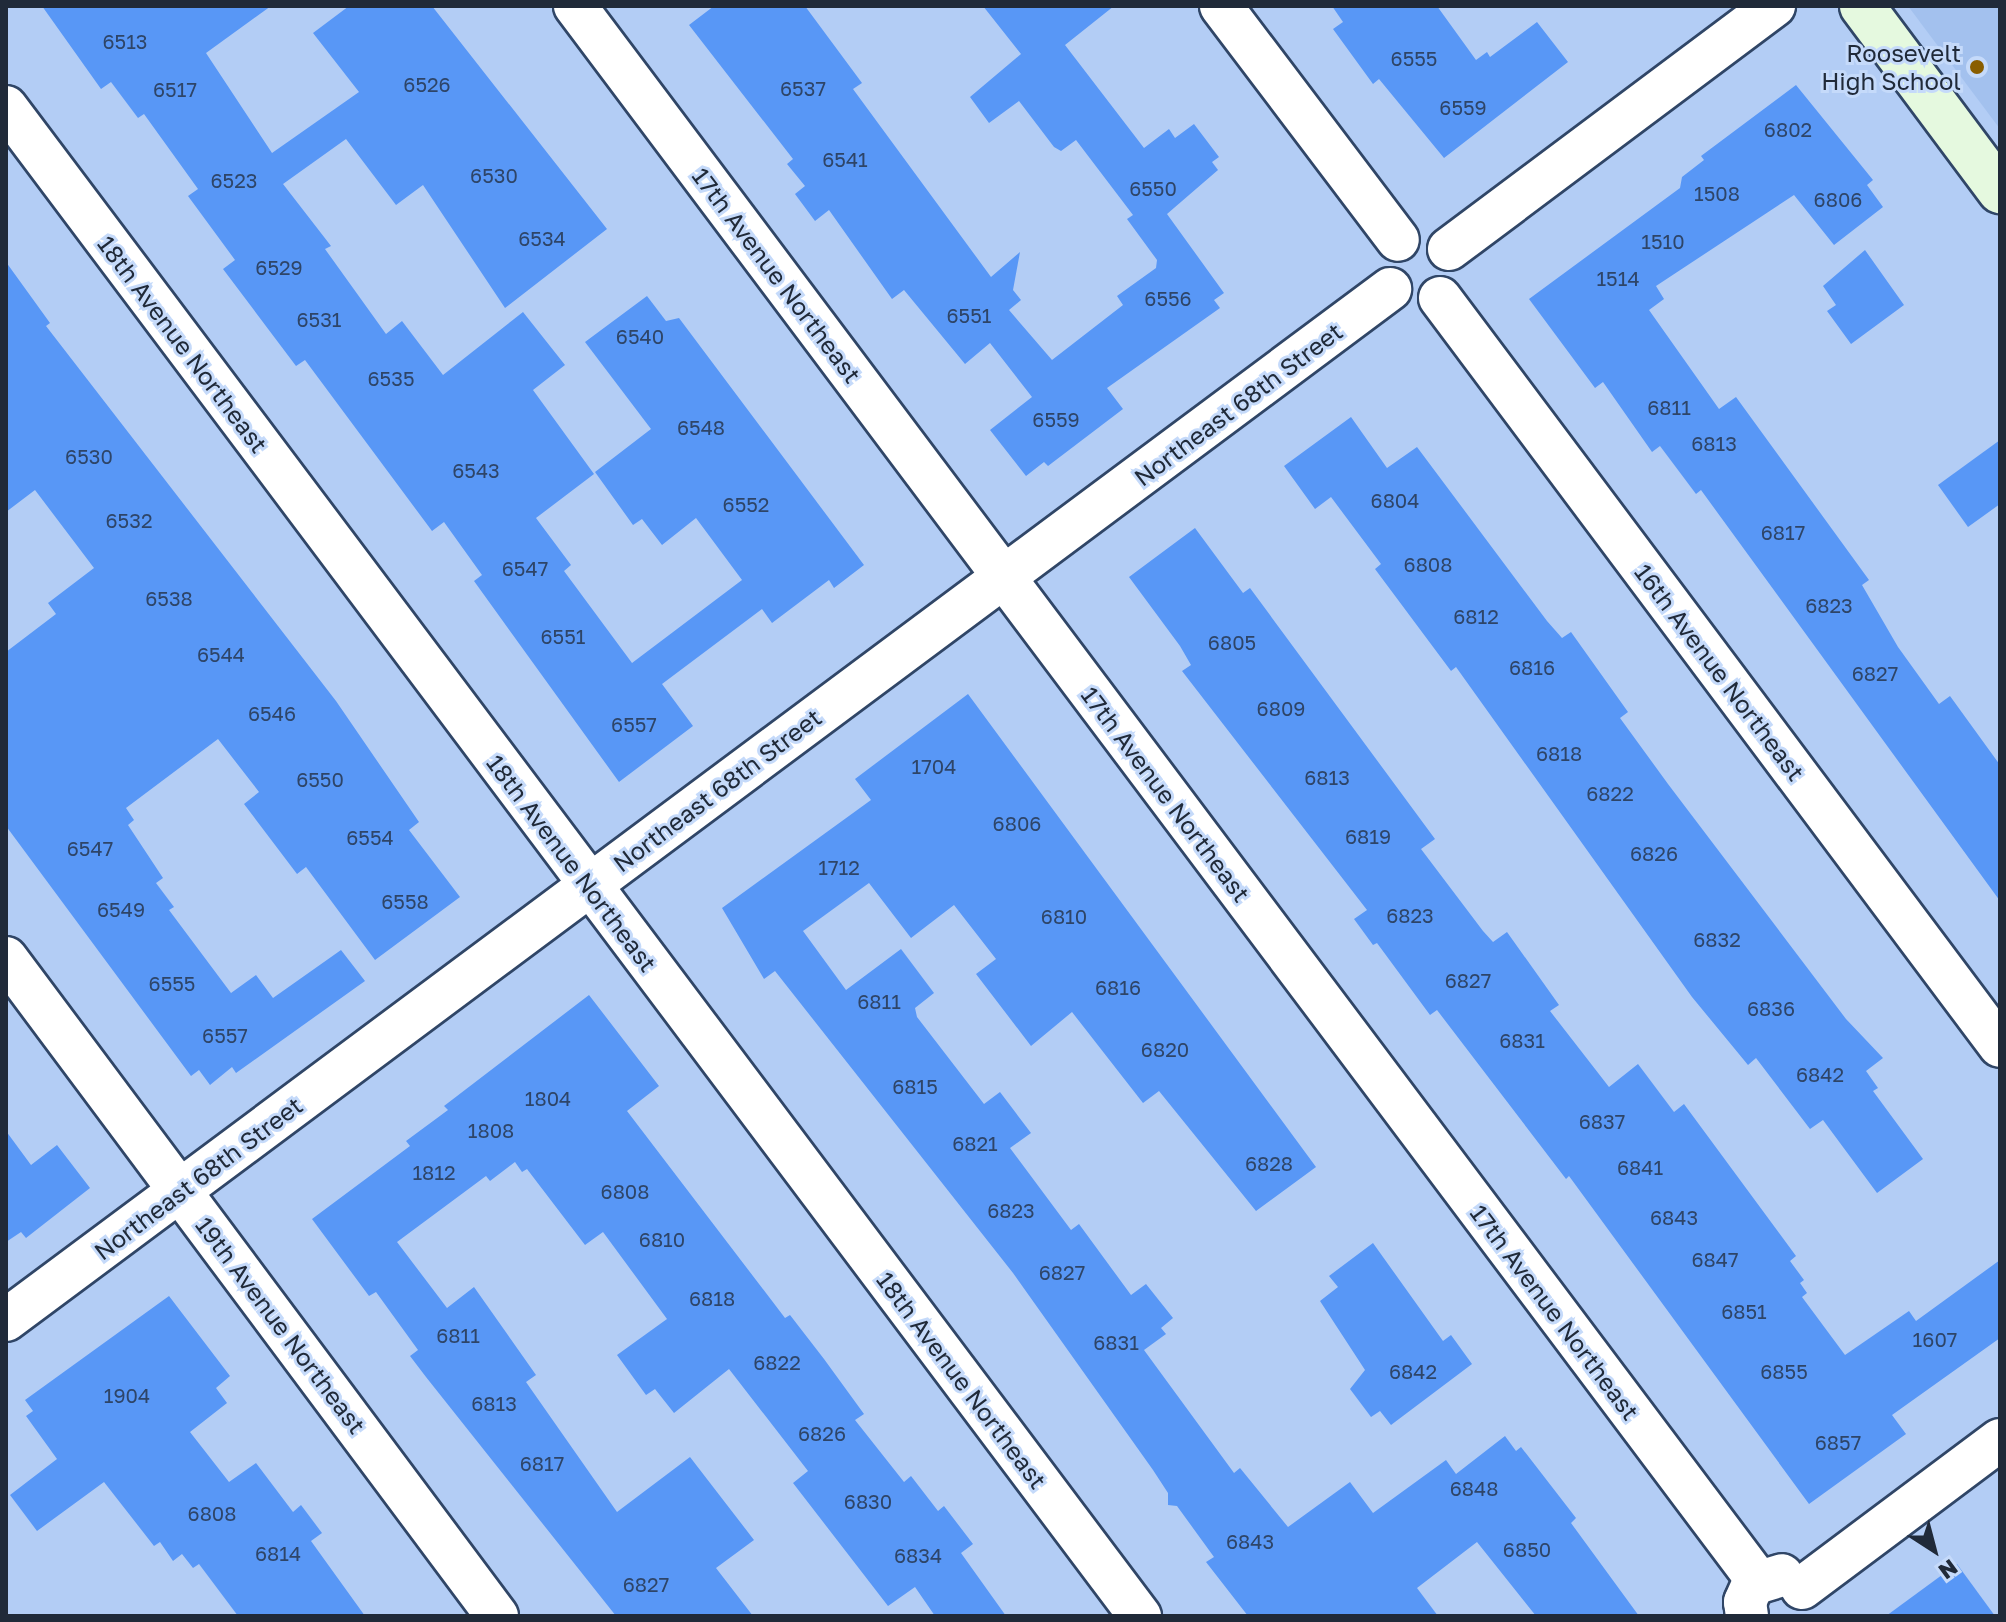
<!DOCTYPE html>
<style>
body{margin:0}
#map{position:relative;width:2006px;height:1622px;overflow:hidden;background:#b3cdf5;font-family:"Golos Text",sans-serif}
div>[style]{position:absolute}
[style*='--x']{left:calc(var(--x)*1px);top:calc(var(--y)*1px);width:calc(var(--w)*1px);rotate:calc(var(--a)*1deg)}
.built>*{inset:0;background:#a3c1ee}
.building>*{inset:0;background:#5897f6}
.roads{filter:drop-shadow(2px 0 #304667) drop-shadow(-2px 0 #304667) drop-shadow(0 2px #304667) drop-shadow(0 -2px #304667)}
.street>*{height:42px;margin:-21px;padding:0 21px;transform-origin:21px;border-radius:21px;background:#fff}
.secondary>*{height:44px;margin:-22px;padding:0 22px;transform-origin:22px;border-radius:22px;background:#e5f9df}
.dots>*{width:22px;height:22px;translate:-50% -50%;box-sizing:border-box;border:4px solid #c5dafa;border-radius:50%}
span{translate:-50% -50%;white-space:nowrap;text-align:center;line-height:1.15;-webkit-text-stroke:6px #c5dafa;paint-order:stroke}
.number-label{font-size:20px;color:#2e4568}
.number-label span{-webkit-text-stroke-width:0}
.poi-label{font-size:24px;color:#202a39}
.right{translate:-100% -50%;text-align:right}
.street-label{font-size:24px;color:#202a39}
.frame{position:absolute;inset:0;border:8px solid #202a39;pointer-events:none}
.north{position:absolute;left:1894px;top:1510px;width:80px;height:80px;-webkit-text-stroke:6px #c5dafa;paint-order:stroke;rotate:144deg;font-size:22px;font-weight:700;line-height:32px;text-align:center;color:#202a39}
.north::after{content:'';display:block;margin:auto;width:28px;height:36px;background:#202a39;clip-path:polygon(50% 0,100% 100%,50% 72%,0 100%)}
</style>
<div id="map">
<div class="built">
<i style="clip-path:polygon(1908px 6px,2000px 6px,2000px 129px)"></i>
</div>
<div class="building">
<i style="clip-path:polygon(42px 6px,271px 6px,206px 53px,272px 153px,359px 92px,313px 33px,349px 6px,432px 6px,607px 229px,505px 308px,423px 185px,396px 205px,346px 139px,283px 184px,331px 246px,325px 249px,386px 334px,402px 321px,443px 375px,523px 312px,565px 365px,533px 390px,594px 474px,536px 518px,571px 565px,564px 571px,632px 663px,742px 580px,696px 518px,662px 545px,642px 519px,633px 525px,595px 472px,651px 429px,585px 342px,647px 296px,666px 321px,679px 318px,864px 565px,834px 588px,829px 580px,772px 623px,762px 609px,662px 684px,693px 726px,619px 782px,474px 581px,482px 575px,444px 522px,432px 531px,305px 360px,296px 366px,223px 269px,235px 260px,188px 196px,198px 189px,144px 114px,138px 118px,111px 82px,101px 89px)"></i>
<i style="clip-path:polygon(714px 6px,805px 6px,862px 83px,853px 89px,991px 277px,1020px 252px,1013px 290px,1021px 300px,1009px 310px,1052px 360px,1123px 305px,1117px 296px,1156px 268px,1157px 260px,1127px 219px,1133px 215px,1076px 140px,1061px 151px,1054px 147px,1019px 101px,989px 123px,970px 97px,1021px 54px,983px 6px,1114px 6px,1065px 45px,1144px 148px,1169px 129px,1175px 138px,1194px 124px,1219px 157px,1212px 162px,1218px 170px,1167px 214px,1224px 293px,1214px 300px,1220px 308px,1107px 388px,1123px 409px,1048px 466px,1044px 462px,1026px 476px,990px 430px,1032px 397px,990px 343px,965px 364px,904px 290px,892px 299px,829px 210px,815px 221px,795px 194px,805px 186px,787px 164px,793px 159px,689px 25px)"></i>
<i style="clip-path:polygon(1332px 6px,1437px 6px,1476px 60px,1487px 52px,1490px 57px,1537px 22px,1568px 62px,1444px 158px,1379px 79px,1373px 84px,1333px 29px,1343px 22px)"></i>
<i style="clip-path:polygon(1796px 85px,1873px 180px,1867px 185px,1883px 207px,1834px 245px,1794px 195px,1656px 286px,1664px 299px,1649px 310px,1719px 409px,1736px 397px,1869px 580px,1862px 585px,1898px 647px,1939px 704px,1950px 696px,2000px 765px,2000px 901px,1701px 490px,1696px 494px,1660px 446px,1652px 452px,1603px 382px,1595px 388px,1529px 299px,1680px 188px,1682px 177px,1704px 160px,1701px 156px)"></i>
<i style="clip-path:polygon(1865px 250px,1904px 305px,1851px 344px,1827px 311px,1836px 305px,1823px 286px)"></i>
<i style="clip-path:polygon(6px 262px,50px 323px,46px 326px,336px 701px,419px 822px,409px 830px,460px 897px,375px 960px,306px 867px,297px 874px,244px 804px,259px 792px,218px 739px,126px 808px,134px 820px,128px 825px,163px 878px,156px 883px,174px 907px,169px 910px,231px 993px,256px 975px,273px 998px,341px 950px,365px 981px,236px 1073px,232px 1067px,210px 1085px,199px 1070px,191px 1076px,6px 826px,6px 652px,56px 614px,48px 603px,94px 568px,35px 490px,6px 512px)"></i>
<i style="clip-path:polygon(1351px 417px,1387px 468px,1417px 447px,1547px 621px,1562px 638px,1571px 632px,1628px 712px,1620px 718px,1668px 784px,1846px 1019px,1883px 1058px,1866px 1071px,1878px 1088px,1873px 1091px,1923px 1159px,1877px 1193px,1823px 1120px,1810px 1129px,1756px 1058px,1748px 1065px,1692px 997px,1456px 667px,1451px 671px,1375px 569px,1381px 564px,1331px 497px,1315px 509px,1284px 466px)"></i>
<i style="clip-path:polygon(2000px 440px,2000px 504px,1968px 527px,1938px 485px)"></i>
<i style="clip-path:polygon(1195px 528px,1243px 593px,1250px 588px,1435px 839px,1421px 849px,1483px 931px,1493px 942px,1507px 932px,1559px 1005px,1550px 1011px,1609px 1087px,1638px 1064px,1674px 1112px,1684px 1104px,1796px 1256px,1790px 1261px,1804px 1280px,1800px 1283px,1807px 1293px,1802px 1297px,1845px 1355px,1909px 1311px,1916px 1321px,2000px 1260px,2000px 1338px,1892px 1415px,1906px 1434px,1809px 1504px,1569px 1176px,1566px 1179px,1437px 1010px,1430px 1015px,1377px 943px,1373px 945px,1354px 919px,1367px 910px,1182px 671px,1191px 665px,1180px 646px,1129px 577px)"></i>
<i style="clip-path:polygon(968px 694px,1316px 1167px,1256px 1211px,1159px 1091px,1143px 1103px,1072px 1012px,1031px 1046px,976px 974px,996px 959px,954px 905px,911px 938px,869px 883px,803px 931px,846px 990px,901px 949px,934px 993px,915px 1008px,917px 1017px,984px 1104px,1000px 1092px,1031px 1133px,1010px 1148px,1071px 1230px,1079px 1224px,1131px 1295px,1146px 1284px,1173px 1318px,1161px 1328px,1166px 1334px,1144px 1350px,1234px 1473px,1240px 1468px,1288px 1527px,1350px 1482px,1373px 1513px,1446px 1460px,1456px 1474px,1505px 1436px,1516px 1451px,1521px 1447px,1576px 1518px,1571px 1523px,1639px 1616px,1536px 1616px,1477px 1542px,1417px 1588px,1438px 1616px,1248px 1616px,1206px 1562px,1214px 1557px,1177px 1506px,1168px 1505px,1168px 1493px,1153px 1470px,1013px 1273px,775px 971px,764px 979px,722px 908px,871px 800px,855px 779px)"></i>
<i style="clip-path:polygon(589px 995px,659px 1086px,627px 1111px,785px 1318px,790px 1315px,824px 1359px,864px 1414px,855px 1420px,904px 1482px,911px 1476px,938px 1511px,944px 1506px,973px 1544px,961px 1553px,1006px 1616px,935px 1616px,915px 1587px,888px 1606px,793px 1483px,808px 1471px,729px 1369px,674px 1413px,655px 1389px,646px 1395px,617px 1355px,667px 1319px,603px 1232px,585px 1245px,527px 1169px,522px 1172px,515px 1162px,490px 1181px,486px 1176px,397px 1242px,447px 1308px,474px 1287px,536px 1375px,526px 1382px,617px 1512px,690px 1457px,754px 1540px,716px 1568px,753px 1616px,616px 1616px,426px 1377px,410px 1356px,418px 1350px,376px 1292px,369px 1296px,312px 1219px,410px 1146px,406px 1141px,448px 1110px,444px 1106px)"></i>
<i style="clip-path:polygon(6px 1131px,31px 1165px,57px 1145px,90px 1188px,26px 1238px,21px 1232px,6px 1242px)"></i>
<i style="clip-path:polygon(1373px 1243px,1443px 1341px,1451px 1335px,1472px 1364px,1391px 1425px,1380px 1411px,1371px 1417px,1350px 1389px,1365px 1370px,1320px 1301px,1338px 1287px,1329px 1276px)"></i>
<i style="clip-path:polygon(169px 1296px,230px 1376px,216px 1388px,227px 1403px,190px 1432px,229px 1482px,256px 1463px,293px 1512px,301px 1505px,322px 1533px,311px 1541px,365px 1616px,238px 1616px,199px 1564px,193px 1568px,182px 1554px,173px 1561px,160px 1542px,154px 1546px,104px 1482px,37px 1531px,10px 1495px,57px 1459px,26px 1416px,33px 1411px,25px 1400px)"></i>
<i style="clip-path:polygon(1957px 1564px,1995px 1616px,1886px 1616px)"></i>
</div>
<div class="roads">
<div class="street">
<i style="--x:575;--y:6;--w:1970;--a:53.09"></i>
<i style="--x:1221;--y:6;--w:293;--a:52.9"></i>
<i style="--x:6;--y:107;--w:1888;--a:53.08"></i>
<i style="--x:1449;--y:249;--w:406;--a:-36.8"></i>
<i style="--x:1440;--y:298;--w:934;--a:53.18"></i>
<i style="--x:6;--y:958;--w:821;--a:53.27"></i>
<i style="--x:6;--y:1320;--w:1726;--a:-36.68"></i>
<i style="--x:1802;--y:1588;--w:247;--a:-36.8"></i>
<i style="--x:1747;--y:1616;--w:14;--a:-98"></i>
<i style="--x:1745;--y:1602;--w:20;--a:-66"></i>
<i style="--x:1753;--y:1584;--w:30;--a:-17"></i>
</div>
<div class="secondary">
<i style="--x:1862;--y:6;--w:231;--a:53.3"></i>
</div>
</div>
<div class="dots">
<i style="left:1977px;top:67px;background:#895e00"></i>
</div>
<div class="number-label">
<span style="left:125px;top:41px">6513</span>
<span style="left:1414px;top:58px">6555</span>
<span style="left:427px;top:84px">6526</span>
<span style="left:803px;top:88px">6537</span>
<span style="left:175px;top:89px">6517</span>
<span style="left:1463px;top:107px">6559</span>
<span style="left:1788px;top:129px">6802</span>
<span style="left:845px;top:159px">6541</span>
<span style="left:494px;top:175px">6530</span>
<span style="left:234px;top:180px">6523</span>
<span style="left:1153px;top:188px">6550</span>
<span style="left:1717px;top:193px">1508</span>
<span style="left:1838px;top:199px">6806</span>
<span style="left:542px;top:238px">6534</span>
<span style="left:1663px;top:241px">1510</span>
<span style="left:279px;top:267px">6529</span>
<span style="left:1618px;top:278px">1514</span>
<span style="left:1168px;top:298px">6556</span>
<span style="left:969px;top:315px">6551</span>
<span style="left:319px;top:319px">6531</span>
<span style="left:640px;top:336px">6540</span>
<span style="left:391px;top:378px">6535</span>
<span style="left:1669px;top:407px">6811</span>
<span style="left:1056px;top:419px">6559</span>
<span style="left:701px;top:427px">6548</span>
<span style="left:1714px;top:443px">6813</span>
<span style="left:89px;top:456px">6530</span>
<span style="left:476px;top:470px">6543</span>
<span style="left:1395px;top:500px">6804</span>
<span style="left:746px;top:504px">6552</span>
<span style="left:129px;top:520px">6532</span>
<span style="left:1783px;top:532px">6817</span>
<span style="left:1428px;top:564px">6808</span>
<span style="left:525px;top:568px">6547</span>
<span style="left:169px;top:598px">6538</span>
<span style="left:1829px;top:605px">6823</span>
<span style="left:1476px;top:616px">6812</span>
<span style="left:563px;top:636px">6551</span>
<span style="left:1232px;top:642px">6805</span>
<span style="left:221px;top:654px">6544</span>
<span style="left:1532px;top:667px">6816</span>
<span style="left:1875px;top:673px">6827</span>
<span style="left:1281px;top:708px">6809</span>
<span style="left:272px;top:713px">6546</span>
<span style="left:634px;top:724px">6557</span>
<span style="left:1559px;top:753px">6818</span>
<span style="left:934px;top:766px">1704</span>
<span style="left:1327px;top:777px">6813</span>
<span style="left:320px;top:779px">6550</span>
<span style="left:1610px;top:793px">6822</span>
<span style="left:1017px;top:823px">6806</span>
<span style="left:1368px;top:836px">6819</span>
<span style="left:370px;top:837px">6554</span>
<span style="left:90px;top:848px">6547</span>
<span style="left:1654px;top:853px">6826</span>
<span style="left:839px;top:867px">1712</span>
<span style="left:405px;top:901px">6558</span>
<span style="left:121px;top:909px">6549</span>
<span style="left:1410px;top:915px">6823</span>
<span style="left:1064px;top:916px">6810</span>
<span style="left:1717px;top:939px">6832</span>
<span style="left:1468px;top:980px">6827</span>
<span style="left:172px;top:983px">6555</span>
<span style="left:1118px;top:987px">6816</span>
<span style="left:879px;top:1001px">6811</span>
<span style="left:1771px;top:1008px">6836</span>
<span style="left:225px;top:1035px">6557</span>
<span style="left:1522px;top:1040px">6831</span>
<span style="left:1165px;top:1049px">6820</span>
<span style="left:1820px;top:1074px">6842</span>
<span style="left:915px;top:1086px">6815</span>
<span style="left:548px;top:1098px">1804</span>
<span style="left:1602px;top:1121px">6837</span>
<span style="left:491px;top:1130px">1808</span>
<span style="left:975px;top:1143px">6821</span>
<span style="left:1269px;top:1163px">6828</span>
<span style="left:1640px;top:1167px">6841</span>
<span style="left:434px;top:1172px">1812</span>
<span style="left:625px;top:1191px">6808</span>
<span style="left:1011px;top:1210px">6823</span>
<span style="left:1674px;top:1217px">6843</span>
<span style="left:662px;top:1239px">6810</span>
<span style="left:1715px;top:1259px">6847</span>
<span style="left:1062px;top:1272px">6827</span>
<span style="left:712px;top:1298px">6818</span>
<span style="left:1744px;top:1311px">6851</span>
<span style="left:458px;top:1335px">6811</span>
<span style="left:1935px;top:1339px">1607</span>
<span style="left:1116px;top:1342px">6831</span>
<span style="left:777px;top:1362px">6822</span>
<span style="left:1413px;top:1371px">6842</span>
<span style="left:1784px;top:1371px">6855</span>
<span style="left:127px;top:1395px">1904</span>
<span style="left:494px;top:1403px">6813</span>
<span style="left:822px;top:1433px">6826</span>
<span style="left:1838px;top:1442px">6857</span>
<span style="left:542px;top:1463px">6817</span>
<span style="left:1474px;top:1488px">6848</span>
<span style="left:868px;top:1501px">6830</span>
<span style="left:212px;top:1513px">6808</span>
<span style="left:1250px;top:1541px">6843</span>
<span style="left:1527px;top:1549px">6850</span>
<span style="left:278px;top:1553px">6814</span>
<span style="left:918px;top:1555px">6834</span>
<span style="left:646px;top:1584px">6827</span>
</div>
<div class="poi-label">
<span class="right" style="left:1961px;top:67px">Roosevelt<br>High School</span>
</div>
<div class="street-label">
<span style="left:777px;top:275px;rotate:53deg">17th Avenue Northeast</span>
<span style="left:183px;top:344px;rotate:53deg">18th Avenue Northeast</span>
<span style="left:1238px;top:404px;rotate:-37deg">Northeast 68th Street</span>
<span style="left:1720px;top:672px;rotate:53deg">16th Avenue Northeast</span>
<span style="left:717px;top:790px;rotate:-37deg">Northeast 68th Street</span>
<span style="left:1166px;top:794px;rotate:53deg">17th Avenue Northeast</span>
<span style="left:572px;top:863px;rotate:53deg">18th Avenue Northeast</span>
<span style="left:198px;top:1178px;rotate:-37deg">Northeast 68th Street</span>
<span style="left:1555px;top:1312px;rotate:53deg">17th Avenue Northeast</span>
<span style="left:281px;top:1325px;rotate:53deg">19th Avenue Northeast</span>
<span style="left:962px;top:1380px;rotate:53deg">18th Avenue Northeast</span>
</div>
<div class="frame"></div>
<div class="north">N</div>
</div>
